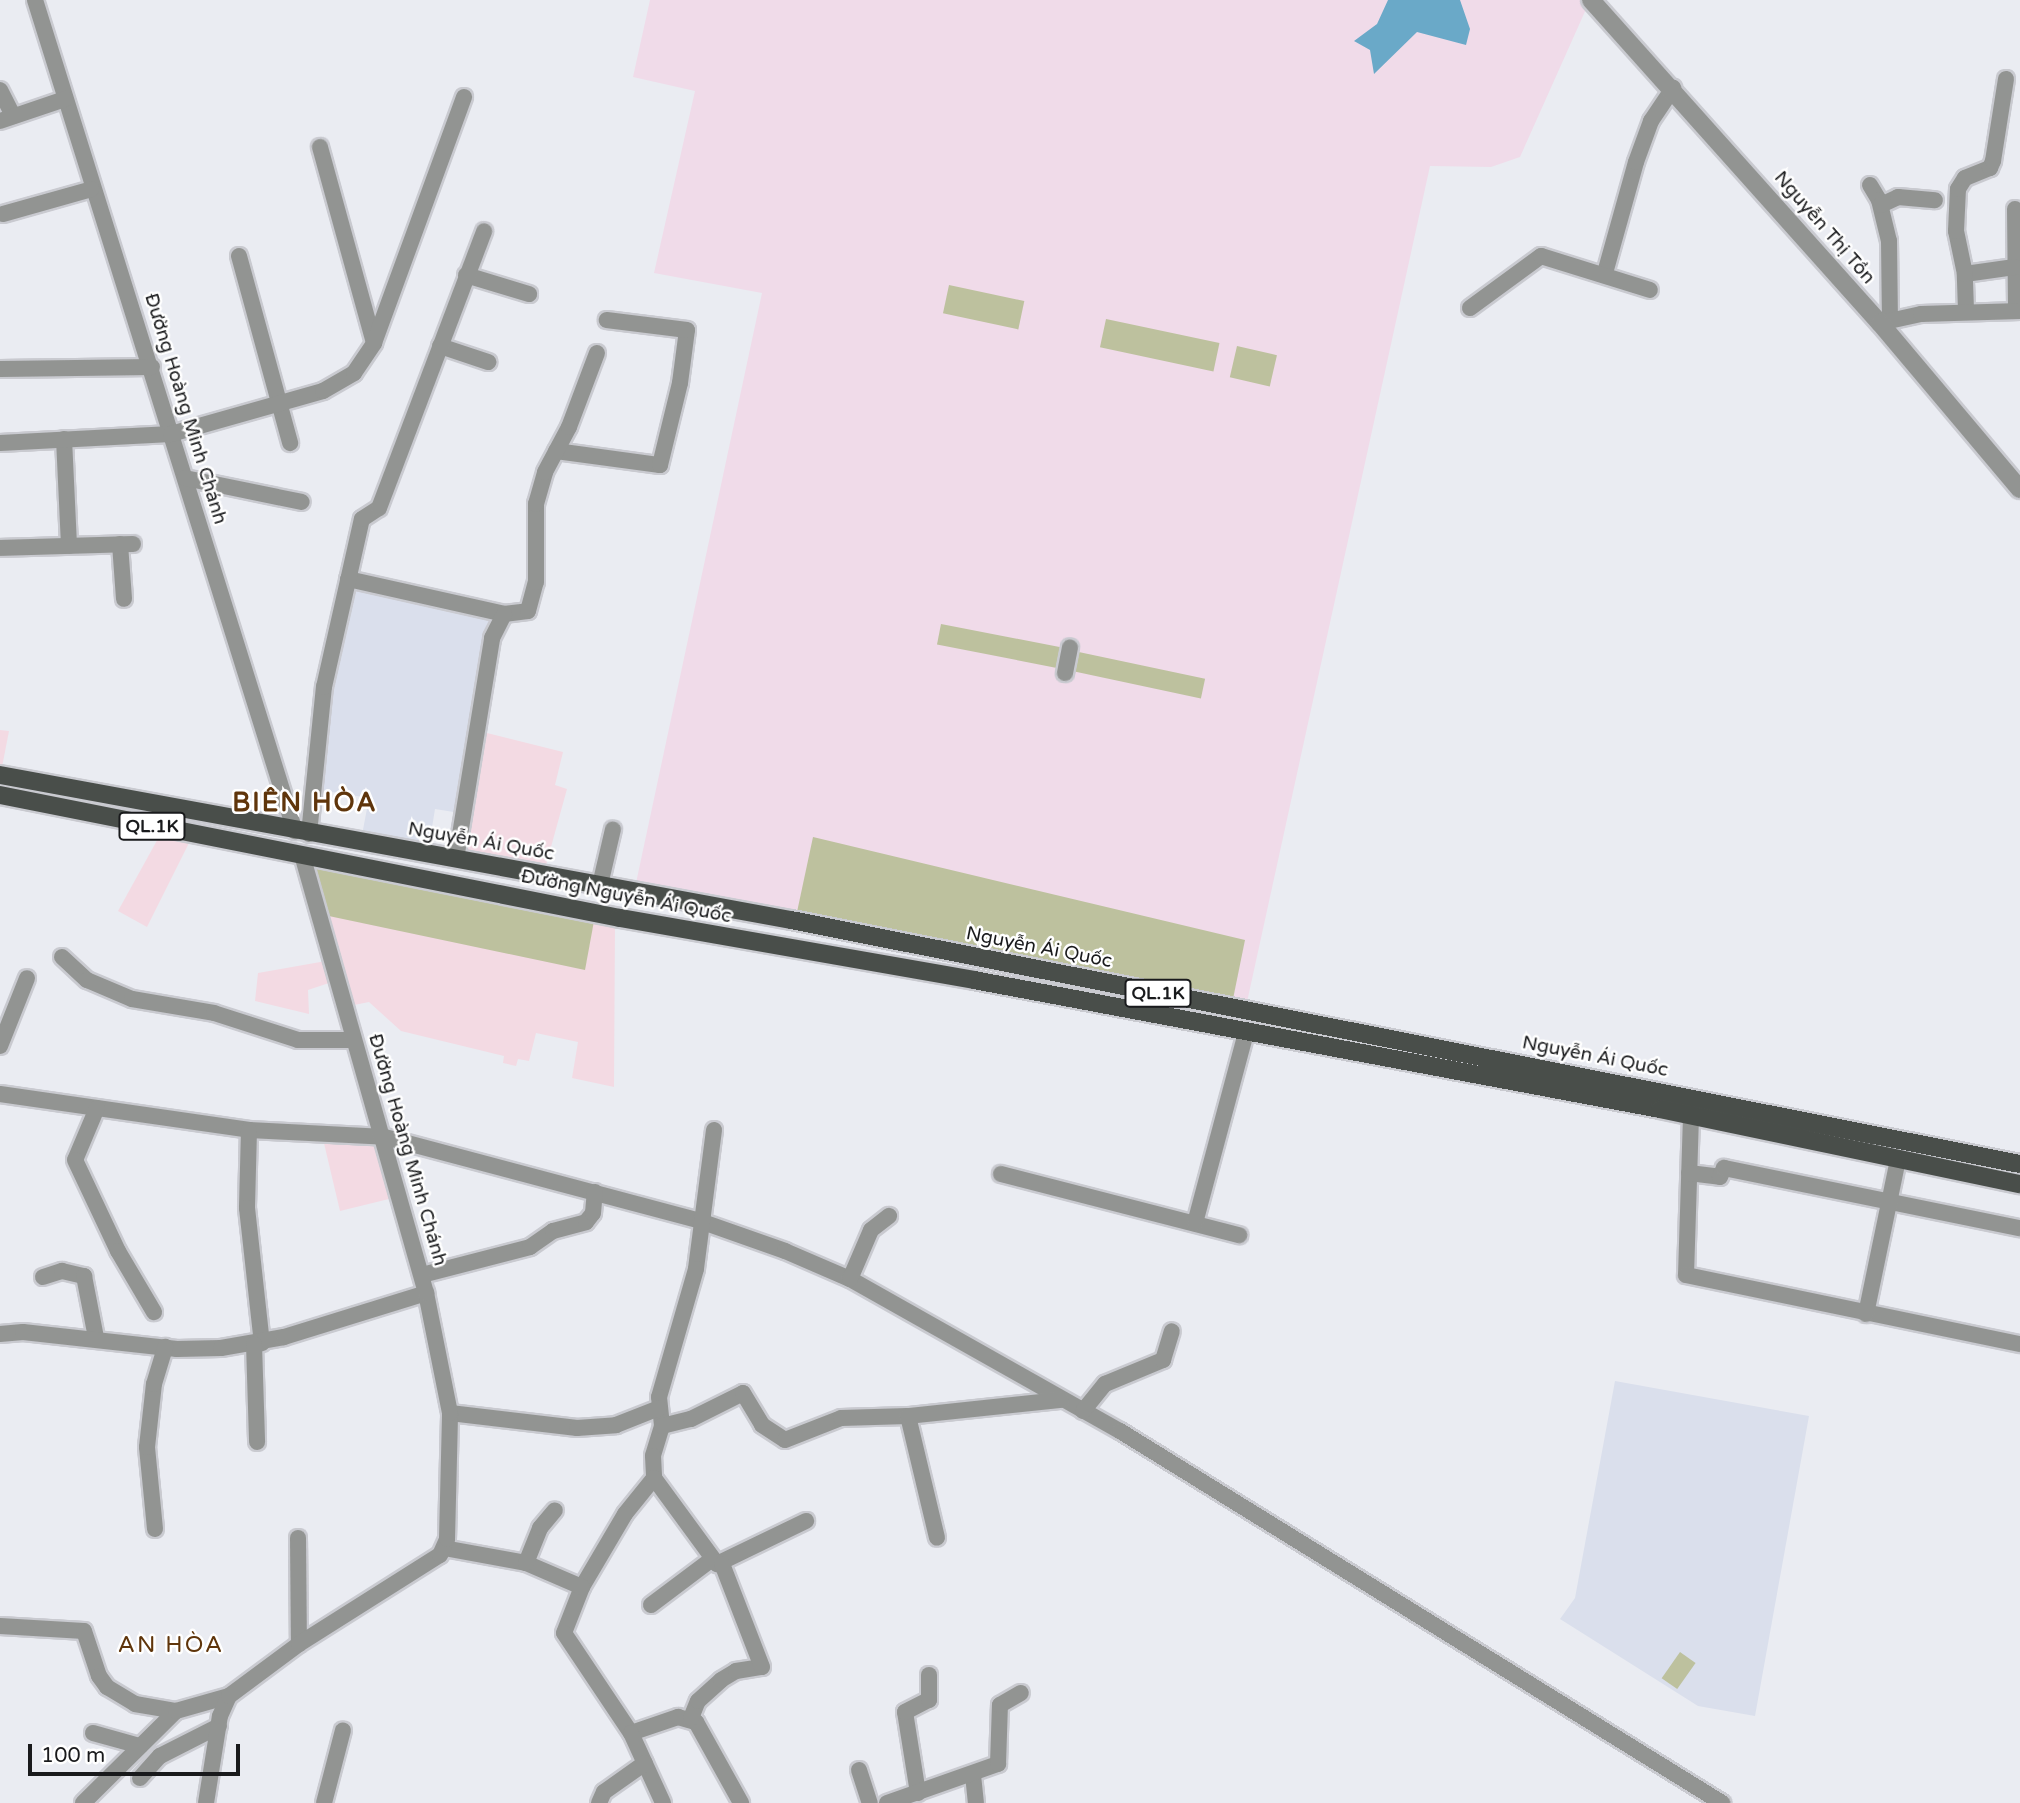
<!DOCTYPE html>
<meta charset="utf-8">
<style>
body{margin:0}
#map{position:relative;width:2020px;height:1803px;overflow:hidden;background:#eaecf2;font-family:"Varela Round",sans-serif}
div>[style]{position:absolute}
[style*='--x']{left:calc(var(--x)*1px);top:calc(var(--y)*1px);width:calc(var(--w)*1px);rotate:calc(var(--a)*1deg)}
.commercial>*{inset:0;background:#f3dae3}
.industrial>*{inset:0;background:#f0dbe9}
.built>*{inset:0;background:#dadfec}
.green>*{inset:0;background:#bdc19e;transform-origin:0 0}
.water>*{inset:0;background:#6aa9c8}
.roads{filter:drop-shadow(2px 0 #c9cad0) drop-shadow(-2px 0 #c9cad0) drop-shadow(0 2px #c9cad0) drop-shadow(0 -2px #c9cad0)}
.minor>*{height:16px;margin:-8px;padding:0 8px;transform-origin:8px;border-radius:8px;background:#929492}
.tertiary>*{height:18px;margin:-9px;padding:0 9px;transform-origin:9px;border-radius:9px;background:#929492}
.primary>*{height:18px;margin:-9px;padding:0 9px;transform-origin:9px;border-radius:9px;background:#494e4a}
span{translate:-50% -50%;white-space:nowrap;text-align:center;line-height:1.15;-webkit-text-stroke:5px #fff;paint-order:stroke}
.shield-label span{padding:2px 5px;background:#fff;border:2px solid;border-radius:5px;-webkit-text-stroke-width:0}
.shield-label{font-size:18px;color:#191a1c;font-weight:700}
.street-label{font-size:19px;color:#191a1c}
.quarter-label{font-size:23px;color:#5f350b;letter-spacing:2px}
.district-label{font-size:26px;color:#5f350b;font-weight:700;letter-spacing:2px}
.scale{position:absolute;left:28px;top:1744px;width:212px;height:32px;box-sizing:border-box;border:4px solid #191a1c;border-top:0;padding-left:9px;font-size:21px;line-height:24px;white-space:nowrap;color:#191a1c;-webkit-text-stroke:5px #fff;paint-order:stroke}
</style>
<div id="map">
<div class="commercial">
<i style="clip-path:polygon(0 730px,9px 731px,2px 767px,0 766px)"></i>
<i style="clip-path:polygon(483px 732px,563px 752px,555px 785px,567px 789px,546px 865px,462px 852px)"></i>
<i style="clip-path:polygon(160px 835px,190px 841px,147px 927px,118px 911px)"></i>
<i style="clip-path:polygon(311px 866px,615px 925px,614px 1087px,572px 1078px,578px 1042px,536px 1033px,529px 1061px,518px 1059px,516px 1066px,503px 1063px,504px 1056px,401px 1031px,369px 1002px,349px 1006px)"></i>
<i style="clip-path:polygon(326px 961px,332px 982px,308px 990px,309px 1014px,255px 1001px,258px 973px)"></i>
<i style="clip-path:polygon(323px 1139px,382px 1141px,397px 1197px,340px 1211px)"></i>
</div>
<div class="industrial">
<i style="clip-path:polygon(650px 0,1580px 0,1587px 7px,1520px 157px,1491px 167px,1430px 166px,1247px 1002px,636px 883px,762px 293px,654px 273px,695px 91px,633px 77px)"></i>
</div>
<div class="built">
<i style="clip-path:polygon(352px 586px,493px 617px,460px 813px,435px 809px,429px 846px,362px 835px,369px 798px,320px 790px,329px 688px)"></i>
<i style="clip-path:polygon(1615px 1381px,1809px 1416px,1755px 1716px,1698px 1706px,1560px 1619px,1575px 1598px)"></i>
</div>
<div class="green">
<i style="left:949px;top:285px;width:77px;height:29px;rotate:12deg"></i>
<i style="left:1106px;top:319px;width:116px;height:29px;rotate:12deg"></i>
<i style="left:1237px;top:346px;width:41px;height:32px;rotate:13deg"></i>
<i style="left:941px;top:624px;width:126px;height:21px;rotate:11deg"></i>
<i style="left:1074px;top:651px;width:134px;height:20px;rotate:12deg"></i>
<i style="clip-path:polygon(813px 837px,1245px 940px,1233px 999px,797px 912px)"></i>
<i style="clip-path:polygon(311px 866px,594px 921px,585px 970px,324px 915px)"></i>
<i style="left:1680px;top:1652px;width:19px;height:32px;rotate:35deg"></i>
</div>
<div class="water">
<i style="clip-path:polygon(1388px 0,1460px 0,1470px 29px,1466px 45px,1417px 32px,1374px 74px,1370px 50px,1354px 41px,1377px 24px)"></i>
</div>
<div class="roads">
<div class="minor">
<i style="--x:35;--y:0;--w:871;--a:72.63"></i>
<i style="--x:0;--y:90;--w:29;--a:63"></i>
<i style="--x:0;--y:121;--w:69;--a:-18.7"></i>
<i style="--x:320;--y:147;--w:203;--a:74.6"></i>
<i style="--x:1870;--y:185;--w:17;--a:59"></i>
<i style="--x:1879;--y:200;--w:42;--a:76.3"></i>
<i style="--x:1889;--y:241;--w:80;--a:89.3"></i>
<i style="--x:1881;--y:205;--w:19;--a:-25"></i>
<i style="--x:1898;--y:197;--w:37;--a:5"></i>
<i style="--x:2015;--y:209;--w:102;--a:89.4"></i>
<i style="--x:3;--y:214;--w:92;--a:-15.7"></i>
<i style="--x:239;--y:256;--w:194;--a:74.7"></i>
<i style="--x:1605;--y:273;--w:115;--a:-74.4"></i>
<i style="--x:1636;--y:162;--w:44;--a:-69.9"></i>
<i style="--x:1651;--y:121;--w:40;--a:-56"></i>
<i style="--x:1965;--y:274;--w:50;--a:-8"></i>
<i style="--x:466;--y:275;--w:66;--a:16.8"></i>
<i style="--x:1470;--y:308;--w:88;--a:-36.2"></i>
<i style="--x:1541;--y:256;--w:114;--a:17.3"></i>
<i style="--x:1966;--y:310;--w:36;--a:-92"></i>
<i style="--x:1965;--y:274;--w:44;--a:-101.8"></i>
<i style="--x:1956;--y:231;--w:42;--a:-87.3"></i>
<i style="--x:1958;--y:189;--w:13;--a:-58"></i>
<i style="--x:1965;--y:178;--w:27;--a:-22"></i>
<i style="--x:1990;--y:168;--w:8;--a:-67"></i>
<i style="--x:1993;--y:161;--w:83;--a:-81"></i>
<i style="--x:1880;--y:323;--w:42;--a:-12.4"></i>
<i style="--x:1921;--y:314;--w:99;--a:-1.7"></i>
<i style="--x:440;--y:346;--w:51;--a:18.4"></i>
<i style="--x:0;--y:369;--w:152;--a:-0.8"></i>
<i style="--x:64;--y:439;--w:107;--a:87.3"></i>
<i style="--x:0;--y:443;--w:171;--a:-3"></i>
<i style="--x:171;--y:434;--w:158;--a:-15.8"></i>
<i style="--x:323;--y:391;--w:36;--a:-30"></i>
<i style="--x:354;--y:373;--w:36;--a:-56"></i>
<i style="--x:374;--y:343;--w:262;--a:-69.9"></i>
<i style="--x:556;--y:451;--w:105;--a:7.7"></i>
<i style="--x:660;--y:465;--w:84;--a:-76.3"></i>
<i style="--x:680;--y:383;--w:53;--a:-82.5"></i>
<i style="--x:687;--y:330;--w:81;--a:-172.9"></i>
<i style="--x:185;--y:478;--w:119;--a:11.6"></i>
<i style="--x:120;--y:544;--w:55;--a:85.8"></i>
<i style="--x:0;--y:548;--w:133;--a:-1.7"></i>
<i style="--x:348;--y:579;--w:160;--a:12.6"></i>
<i style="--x:504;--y:614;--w:24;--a:-7"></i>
<i style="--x:528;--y:611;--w:30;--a:-75"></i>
<i style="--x:536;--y:582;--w:78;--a:-90"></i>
<i style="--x:536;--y:504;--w:33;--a:-74"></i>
<i style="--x:545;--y:472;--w:51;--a:-61.9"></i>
<i style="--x:569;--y:427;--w:79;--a:-69.3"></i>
<i style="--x:1065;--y:673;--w:26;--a:-79"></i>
<i style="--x:309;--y:834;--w:148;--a:-84.2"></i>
<i style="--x:324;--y:687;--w:172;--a:-77.3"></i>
<i style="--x:362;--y:519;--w:20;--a:-33"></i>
<i style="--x:379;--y:508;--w:296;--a:-69.2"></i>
<i style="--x:456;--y:859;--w:224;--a:-80.7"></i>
<i style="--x:492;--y:638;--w:27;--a:-63"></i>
<i style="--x:600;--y:885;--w:57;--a:-76.9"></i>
<i style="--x:62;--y:957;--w:34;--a:43"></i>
<i style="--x:87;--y:980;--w:49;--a:22.9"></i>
<i style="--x:132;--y:999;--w:83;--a:9.7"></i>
<i style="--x:214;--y:1013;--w:88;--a:17.8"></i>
<i style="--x:298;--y:1040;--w:54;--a:0"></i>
<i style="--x:0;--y:1046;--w:73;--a:-68.3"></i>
<i style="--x:0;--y:1094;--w:252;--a:8.2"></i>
<i style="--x:249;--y:1130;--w:136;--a:2.9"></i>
<i style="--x:385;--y:1137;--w:326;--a:14.9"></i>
<i style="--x:700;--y:1221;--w:90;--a:19.4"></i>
<i style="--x:785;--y:1251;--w:71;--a:23.3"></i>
<i style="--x:850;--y:1279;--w:310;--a:29.4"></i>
<i style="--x:1120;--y:1431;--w:708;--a:31.71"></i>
<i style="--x:97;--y:1108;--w:56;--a:112.9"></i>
<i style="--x:75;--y:1160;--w:101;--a:64.7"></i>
<i style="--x:118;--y:1251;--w:71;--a:59.5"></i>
<i style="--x:1691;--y:1116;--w:159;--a:91.8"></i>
<i style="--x:1686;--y:1275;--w:341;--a:11.7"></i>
<i style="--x:249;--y:1130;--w:78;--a:91.5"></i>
<i style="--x:247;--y:1208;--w:136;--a:83.7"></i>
<i style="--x:714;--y:1130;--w:140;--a:97.4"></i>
<i style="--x:696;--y:1269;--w:133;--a:106.1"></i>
<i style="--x:659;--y:1397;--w:29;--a:84"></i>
<i style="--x:662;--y:1426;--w:31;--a:107"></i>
<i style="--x:653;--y:1456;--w:22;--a:87"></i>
<i style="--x:654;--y:1478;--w:46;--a:128.9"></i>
<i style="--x:625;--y:1514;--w:85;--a:120.5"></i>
<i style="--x:582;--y:1587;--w:49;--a:111.4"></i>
<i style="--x:564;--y:1633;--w:120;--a:56.2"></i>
<i style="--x:631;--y:1733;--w:50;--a:-18.8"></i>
<i style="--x:678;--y:1717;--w:19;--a:16"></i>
<i style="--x:696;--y:1722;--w:93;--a:60.9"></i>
<i style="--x:1689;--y:1173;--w:31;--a:7"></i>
<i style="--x:1720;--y:1177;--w:10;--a:-66"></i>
<i style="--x:1724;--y:1168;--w:302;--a:11.5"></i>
<i style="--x:1001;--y:1174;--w:246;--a:14.4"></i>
<i style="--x:1195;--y:1223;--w:198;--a:-75"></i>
<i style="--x:422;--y:1275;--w:112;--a:-14.5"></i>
<i style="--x:530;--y:1247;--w:28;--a:-35"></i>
<i style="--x:553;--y:1231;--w:34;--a:-15"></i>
<i style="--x:586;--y:1222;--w:11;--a:-52"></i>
<i style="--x:593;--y:1213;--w:21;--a:-85"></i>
<i style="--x:43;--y:1277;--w:20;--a:-18"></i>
<i style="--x:62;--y:1271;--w:23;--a:13"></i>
<i style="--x:84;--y:1276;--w:63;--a:79"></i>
<i style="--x:850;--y:1279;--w:53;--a:-66.8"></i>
<i style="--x:871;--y:1230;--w:23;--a:-38"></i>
<i style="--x:1866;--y:1314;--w:158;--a:-78.3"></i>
<i style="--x:0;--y:1334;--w:23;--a:-5"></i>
<i style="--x:23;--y:1332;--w:155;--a:6.3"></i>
<i style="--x:177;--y:1349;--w:44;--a:-1.3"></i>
<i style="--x:221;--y:1348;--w:64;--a:-9.9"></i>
<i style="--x:284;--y:1337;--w:149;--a:-17.2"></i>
<i style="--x:254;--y:1344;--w:98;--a:88.2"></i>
<i style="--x:1083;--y:1411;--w:35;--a:-51"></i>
<i style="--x:1105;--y:1384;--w:63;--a:-22.5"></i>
<i style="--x:1163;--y:1360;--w:30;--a:-73"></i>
<i style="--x:450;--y:1413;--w:128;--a:6.7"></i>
<i style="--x:577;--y:1428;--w:39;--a:-4"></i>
<i style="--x:616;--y:1425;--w:46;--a:-21.6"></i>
<i style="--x:908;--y:1416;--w:125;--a:76.6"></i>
<i style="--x:662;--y:1426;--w:30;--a:-14"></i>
<i style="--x:691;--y:1419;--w:58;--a:-26.6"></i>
<i style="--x:743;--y:1393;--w:37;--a:59"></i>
<i style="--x:762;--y:1425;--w:27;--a:33"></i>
<i style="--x:785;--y:1440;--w:60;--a:-21.4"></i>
<i style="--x:841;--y:1418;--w:67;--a:-1.7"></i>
<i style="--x:908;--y:1416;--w:154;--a:-6"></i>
<i style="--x:654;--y:1478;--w:107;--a:53.8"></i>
<i style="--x:717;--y:1564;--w:99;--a:-25.8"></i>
<i style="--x:155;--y:1529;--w:82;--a:-95.6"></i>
<i style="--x:147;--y:1447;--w:63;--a:-83.7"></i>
<i style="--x:154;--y:1384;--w:39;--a:-73"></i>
<i style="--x:298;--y:1538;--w:106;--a:89.5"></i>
<i style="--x:444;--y:1548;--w:83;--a:10.4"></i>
<i style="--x:526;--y:1563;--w:61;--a:23.2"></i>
<i style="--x:526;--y:1563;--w:38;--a:-68"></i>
<i style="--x:540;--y:1528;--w:23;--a:-50"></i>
<i style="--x:651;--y:1605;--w:75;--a:-36.9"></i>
<i style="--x:0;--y:1626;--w:84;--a:3.4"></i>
<i style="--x:84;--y:1631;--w:47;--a:71.6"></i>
<i style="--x:99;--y:1676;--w:14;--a:54"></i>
<i style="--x:107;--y:1687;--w:33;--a:31"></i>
<i style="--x:135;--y:1704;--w:42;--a:9.7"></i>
<i style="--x:691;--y:1718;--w:18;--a:-68"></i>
<i style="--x:698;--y:1701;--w:31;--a:-42"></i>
<i style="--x:721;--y:1680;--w:17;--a:-31"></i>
<i style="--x:736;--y:1671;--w:26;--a:-9"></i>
<i style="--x:762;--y:1667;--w:110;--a:-111.2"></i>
<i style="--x:93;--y:1733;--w:49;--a:15.5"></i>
<i style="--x:631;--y:1733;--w:77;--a:65.4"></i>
<i style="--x:859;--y:1770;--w:35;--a:72"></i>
<i style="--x:973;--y:1775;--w:28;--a:84"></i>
<i style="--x:140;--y:1778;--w:30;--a:-48"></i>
<i style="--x:160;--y:1756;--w:66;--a:-27"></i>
<i style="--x:918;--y:1793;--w:82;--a:-99.1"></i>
<i style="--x:905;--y:1712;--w:27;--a:-27"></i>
<i style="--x:929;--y:1700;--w:25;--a:-90"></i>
<i style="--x:83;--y:1803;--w:131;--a:-44.7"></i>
<i style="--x:176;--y:1711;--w:55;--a:-15.8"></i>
<i style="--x:206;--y:1803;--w:88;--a:-80.9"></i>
<i style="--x:220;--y:1716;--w:22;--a:-66"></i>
<i style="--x:229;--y:1696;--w:87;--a:-36.6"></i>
<i style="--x:299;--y:1644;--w:167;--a:-32.3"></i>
<i style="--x:440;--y:1555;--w:17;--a:-66"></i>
<i style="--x:447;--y:1539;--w:126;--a:-88.6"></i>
<i style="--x:450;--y:1413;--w:122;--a:-101.3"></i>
<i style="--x:426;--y:1293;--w:453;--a:-105.8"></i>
<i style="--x:324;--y:1803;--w:75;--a:-75.4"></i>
<i style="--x:599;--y:1803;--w:12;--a:-66"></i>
<i style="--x:604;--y:1792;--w:50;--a:-35.3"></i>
<i style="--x:887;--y:1803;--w:118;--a:-19.4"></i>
<i style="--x:998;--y:1764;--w:59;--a:-88.1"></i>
<i style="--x:1000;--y:1705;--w:24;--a:-30"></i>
</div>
<div class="tertiary">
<i style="--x:1591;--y:0;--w:433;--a:48.2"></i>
<i style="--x:1880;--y:323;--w:217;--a:49.9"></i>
</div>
<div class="primary">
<i style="--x:0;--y:775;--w:804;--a:10.39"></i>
<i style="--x:791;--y:920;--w:1253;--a:11.23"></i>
<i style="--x:0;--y:795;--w:632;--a:11.22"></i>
<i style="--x:620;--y:918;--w:359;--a:9.9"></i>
<i style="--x:974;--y:980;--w:698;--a:10.65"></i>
<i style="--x:1660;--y:1109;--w:368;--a:11.8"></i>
</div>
</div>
<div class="shield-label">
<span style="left:152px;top:826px">QL.1K</span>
<span style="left:1158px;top:993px">QL.1K</span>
</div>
<div class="street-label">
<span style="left:1824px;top:228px;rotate:49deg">Nguyễn Thị Tồn</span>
<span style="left:185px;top:409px;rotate:73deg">Đường Hoàng Minh Chánh</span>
<span style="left:481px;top:842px;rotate:10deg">Nguyễn Ái Quốc</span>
<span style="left:626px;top:897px;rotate:11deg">Đường Nguyễn Ái Quốc</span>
<span style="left:1039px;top:948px;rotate:11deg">Nguyễn Ái Quốc</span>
<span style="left:1595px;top:1057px;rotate:11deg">Nguyễn Ái Quốc</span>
<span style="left:407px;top:1150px;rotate:74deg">Đường Hoàng Minh Chánh</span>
</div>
<div class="quarter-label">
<span style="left:171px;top:1645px">AN HÒA</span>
</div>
<div class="district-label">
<span style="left:305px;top:803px">BIÊN HÒA</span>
</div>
<div class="scale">100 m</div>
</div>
